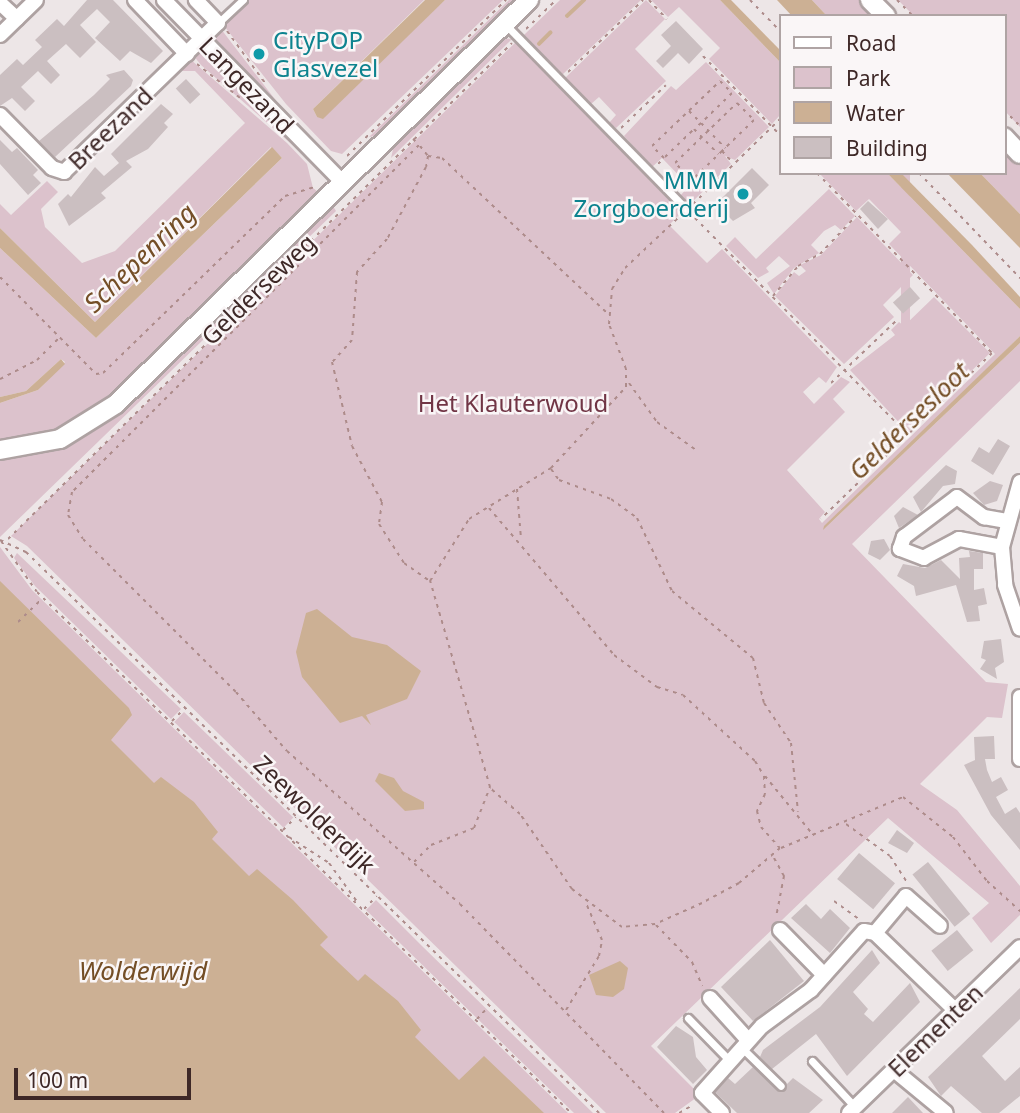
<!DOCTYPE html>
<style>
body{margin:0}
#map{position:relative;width:1020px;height:1113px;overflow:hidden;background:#ede6e7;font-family:"Noto Sans",sans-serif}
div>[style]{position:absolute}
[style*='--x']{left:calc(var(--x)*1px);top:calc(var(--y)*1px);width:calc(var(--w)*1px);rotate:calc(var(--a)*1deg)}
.green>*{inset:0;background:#dcc2cc;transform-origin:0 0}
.water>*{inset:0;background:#ccb094}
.stream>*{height:3.5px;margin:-1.75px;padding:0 1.75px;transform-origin:1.75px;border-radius:1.75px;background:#ccb094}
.building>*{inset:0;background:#cbbfc1;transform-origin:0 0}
.path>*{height:2px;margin-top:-1px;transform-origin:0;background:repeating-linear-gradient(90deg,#ad8b8a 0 3.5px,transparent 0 8.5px)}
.roads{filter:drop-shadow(2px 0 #aea2a2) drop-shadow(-2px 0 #aea2a2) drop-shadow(0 2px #aea2a2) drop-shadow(0 -2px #aea2a2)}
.service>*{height:7px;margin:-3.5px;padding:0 3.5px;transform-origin:3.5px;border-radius:3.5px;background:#fff}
.minor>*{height:14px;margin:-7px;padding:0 7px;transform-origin:7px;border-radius:7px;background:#fff}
.tertiary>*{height:18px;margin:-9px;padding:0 9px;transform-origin:9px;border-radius:9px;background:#fff}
.dots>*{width:19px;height:19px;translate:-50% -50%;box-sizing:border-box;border:4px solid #faf6f7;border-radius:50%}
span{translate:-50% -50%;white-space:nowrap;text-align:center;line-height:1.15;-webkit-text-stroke:5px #faf6f7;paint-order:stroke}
.culture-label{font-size:24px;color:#0d838f}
.left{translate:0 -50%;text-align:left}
.right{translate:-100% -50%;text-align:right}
.street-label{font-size:24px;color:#3e2827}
.park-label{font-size:24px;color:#713545}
.water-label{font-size:26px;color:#744e26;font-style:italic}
.legend{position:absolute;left:779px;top:14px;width:228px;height:161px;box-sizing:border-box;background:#faf6f7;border:2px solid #afa4a4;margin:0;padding:9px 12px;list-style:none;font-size:21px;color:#3e2827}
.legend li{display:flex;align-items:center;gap:14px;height:35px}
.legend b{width:35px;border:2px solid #afa4a4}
.scale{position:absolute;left:14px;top:1068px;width:177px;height:32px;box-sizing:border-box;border:4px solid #3e2827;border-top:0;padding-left:9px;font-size:21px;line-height:24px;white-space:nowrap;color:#3e2827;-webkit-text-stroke:5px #faf6f7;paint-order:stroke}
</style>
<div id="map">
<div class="green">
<i style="clip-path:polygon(247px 0,424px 0,313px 109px,317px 117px,445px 0,503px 0,342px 154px,331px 151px,286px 104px,224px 26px)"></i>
<i style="clip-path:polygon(509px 0,523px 0,385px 134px,369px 137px)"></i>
<i style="clip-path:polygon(560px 0,641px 0,562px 75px,524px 35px)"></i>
<i style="clip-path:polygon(646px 0,665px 19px,635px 49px,666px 81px,616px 128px,609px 123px,616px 115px,599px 97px,591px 104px,565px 78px)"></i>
<i style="clip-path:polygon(651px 0,720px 0,780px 62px,780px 115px,772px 124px,709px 59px,720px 48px,679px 7px,668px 17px)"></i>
<i style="clip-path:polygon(812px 0,864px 0,879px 16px,827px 16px)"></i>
<i style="clip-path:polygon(898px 0,1020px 0,1020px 127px,1004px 110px,1004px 16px,914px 16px)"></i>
<i style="clip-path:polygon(221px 29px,277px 102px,323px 149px,211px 39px)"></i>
<i style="clip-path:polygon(500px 38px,512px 39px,391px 158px,395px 141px)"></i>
<i style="clip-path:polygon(516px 42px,682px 212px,669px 225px,707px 263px,722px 249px,837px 367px,826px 383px,819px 377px,803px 392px,814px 404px,841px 377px,850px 382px,833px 399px,845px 412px,787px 470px,825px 512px,819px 519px,822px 523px,995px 354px,889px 244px,901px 232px,869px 199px,856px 211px,819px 173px,887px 173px,1020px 309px,1020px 336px,823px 530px,1020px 343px,1020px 381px,852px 544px,986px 682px,1008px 684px,1002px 718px,987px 717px,920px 784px,957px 810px,1020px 886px,1020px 915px,991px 943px,972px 918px,989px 903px,888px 818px,651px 1046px,700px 1095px,675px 1113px,606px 1113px,27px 546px,11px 536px)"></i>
<i style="clip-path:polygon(202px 48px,309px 156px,311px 161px,201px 65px,193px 55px)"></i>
<i style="clip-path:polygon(190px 59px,287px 143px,307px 164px,313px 188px,322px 195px,120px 392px,57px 434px,0 444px,0 403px,38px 390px,65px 362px,61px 359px,26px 391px,0 397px,0 248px,96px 338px,282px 158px,271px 147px,95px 322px,0 228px,0 204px,11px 215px,47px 181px,58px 192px,41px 209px,45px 227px,82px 263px,115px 251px,245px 123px,195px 71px,182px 71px)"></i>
<i style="clip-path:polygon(706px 62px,769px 127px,735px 160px,725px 156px,731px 164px,689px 205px,680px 196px,689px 186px,662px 158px,652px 167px,624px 136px,671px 86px,676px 90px)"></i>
<i style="clip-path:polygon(1004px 145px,1020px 161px,1020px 214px,980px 173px,1004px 173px)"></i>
<i style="left:901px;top:173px;width:9px;height:172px"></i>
<i style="clip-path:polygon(829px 189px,855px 216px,841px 230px,835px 225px,824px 231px,811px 245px,819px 253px,794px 268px,774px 294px,767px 283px,790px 266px,779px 256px,766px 268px,769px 272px,758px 278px,726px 246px,735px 237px,756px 259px)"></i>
<i style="clip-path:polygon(331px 203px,336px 211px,0 537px,0 457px,49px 449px,107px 420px)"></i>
<i style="clip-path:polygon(857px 217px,913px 275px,883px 305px,894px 317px,844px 364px,775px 296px,794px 272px,799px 276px,806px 271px,800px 265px,821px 255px)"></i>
<i style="clip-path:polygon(934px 297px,990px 353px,908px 432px,850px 370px,895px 335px,891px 330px,899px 322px,904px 326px)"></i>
<i style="clip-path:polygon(0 547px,32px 590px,568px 1113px,0 1113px)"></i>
<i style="clip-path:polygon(17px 553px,181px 709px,171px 719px,35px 586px,14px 558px)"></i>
<i style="left:184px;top:712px;width:152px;height:14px;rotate:44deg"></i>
<i style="clip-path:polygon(376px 900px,422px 946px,593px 1113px,574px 1113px,403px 946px,366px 910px)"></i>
</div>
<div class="water">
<i style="clip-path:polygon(425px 0,445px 0,323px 119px,317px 117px,313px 109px)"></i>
<i style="clip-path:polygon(720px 0,731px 0,780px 50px,780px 62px)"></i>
<i style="clip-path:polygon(777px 0,812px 0,827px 16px,792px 16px)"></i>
<i style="clip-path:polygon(272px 147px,282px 158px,96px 338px,0 248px,0 228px,95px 322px)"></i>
<i style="clip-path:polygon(887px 173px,901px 173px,972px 245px,1020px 297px,1020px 309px)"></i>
<i style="clip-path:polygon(947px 173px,980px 173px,1020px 214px,1020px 248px)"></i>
<i style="clip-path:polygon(1020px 336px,1020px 343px,823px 530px,824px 526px)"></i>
<i style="clip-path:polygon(61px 359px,65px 364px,38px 390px,0 403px,0 397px,26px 391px)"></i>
<i style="clip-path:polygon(0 581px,129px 708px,132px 715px,111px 740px,154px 783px,161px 777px,194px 802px,218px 832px,212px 839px,249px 876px,257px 869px,293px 900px,328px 937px,320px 945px,358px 981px,365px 974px,398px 1001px,421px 1030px,415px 1037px,459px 1080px,484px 1056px,544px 1113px,0 1113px)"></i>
<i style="clip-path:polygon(317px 609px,352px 637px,387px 645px,421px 671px,407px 699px,366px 715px,371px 725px,362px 716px,340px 723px,302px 677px,296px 652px,306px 613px)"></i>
<i style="clip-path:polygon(379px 773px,394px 778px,403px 791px,424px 802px,424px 809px,405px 811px,375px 781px)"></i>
<i style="clip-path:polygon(620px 961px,628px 968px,624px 989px,613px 997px,596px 995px,589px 975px)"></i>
</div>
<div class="stream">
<i style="--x:567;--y:16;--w:23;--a:-43"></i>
<i style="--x:539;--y:44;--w:16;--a:-45"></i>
</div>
<div class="building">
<i style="clip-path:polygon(87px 0,113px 0,163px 51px,151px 63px,130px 51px,120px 61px,95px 38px,110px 22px,97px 9px,80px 25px,96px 42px,80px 58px,66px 44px,47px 61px,60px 75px,51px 84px,38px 71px,21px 87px,35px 101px,25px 111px,12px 98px,0 106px,0 75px,17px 59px,23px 65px,42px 47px,35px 40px,57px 19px,64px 26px)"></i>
<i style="clip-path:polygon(676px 21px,703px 49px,689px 64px,678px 53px,663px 68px,656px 61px,671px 46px,661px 35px)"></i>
<i style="clip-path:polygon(124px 70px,133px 80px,131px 86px,55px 157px,39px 141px,94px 95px,110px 79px,106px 75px)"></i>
<i style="left:186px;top:79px;width:21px;height:14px;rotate:47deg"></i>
<i style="clip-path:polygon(161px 104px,173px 114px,164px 123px,168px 127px,148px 149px,126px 161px,132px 167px,101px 193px,106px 198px,69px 226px,58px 204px,68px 194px,71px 197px,95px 167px,104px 176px,119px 163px,111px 154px)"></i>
<i style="clip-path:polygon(0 140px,12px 152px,17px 148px,38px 170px,33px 175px,41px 183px,28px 195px,0 164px)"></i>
<i style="clip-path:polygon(752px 168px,769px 185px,751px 203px,755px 208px,733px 221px,716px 204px)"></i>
<i style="clip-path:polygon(868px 201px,888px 219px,878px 229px,860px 209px)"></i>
<i style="left:910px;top:287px;width:15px;height:23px;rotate:48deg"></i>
<i style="clip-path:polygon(998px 439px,1010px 446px,993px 475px,971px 461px,979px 447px,989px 453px)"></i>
<i style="clip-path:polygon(946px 465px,957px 471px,955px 484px,943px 486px,921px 512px,913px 497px)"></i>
<i style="clip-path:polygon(990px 481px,1003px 485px,997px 501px,984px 505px,973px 493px)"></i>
<i style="clip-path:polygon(903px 507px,918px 515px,899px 528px,894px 516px)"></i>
<i style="clip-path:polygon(884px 539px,890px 550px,880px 560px,868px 554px,871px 541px)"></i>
<i style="clip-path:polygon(969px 551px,983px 553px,983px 569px,974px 569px,974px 590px,984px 588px,987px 604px,978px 606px,980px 621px,967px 622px,956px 585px,916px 596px,914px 586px,897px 576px,903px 564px,925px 568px,941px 560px,960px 579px,959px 558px,970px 557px)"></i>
<i style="clip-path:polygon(1001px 639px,1004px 662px,995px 668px,997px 679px,980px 669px,986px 660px,981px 658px,984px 641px)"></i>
<i style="clip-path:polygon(994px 736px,995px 759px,985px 759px,987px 770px,992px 782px,1001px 777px,1008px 790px,996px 797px,1005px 814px,1016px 807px,1020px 813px,1020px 850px,991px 815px,964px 765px,975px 760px,974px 737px)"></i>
<i style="clip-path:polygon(897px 830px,914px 843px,907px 853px,888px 843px)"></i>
<i style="left:859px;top:853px;width:47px;height:34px;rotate:40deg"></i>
<i style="left:928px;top:862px;width:67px;height:20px;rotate:51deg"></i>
<i style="clip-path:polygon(806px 904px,821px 919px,830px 909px,850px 928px,830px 953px,791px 918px)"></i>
<i style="left:957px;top:930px;width:26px;height:33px;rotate:51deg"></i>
<i style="clip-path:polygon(770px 940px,804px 981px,753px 1021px,721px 987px)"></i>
<i style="clip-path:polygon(872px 950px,880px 963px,853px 992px,868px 1009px,864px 1014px,873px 1022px,910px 983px,920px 1002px,847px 1076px,816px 1034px,772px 1069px,760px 1057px,763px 1050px,820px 1007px)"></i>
<i style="clip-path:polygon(1020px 988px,1020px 1019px,982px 1056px,1005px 1081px,1020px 1067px,1020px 1096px,999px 1113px,982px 1113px,951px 1086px,941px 1096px,928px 1077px)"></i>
<i style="clip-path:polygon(676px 1026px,693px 1037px,696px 1057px,707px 1070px,693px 1084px,657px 1047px)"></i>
<i style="clip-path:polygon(753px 1067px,779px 1092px,793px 1078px,823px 1100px,809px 1113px,737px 1113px,715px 1092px,728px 1078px,735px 1084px)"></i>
<i style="clip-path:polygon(908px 1097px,923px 1113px,892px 1113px)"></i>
</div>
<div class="path">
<i style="--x:649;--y:0;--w:26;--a:47"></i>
<i style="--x:750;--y:0;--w:43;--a:45.9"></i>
<i style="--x:897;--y:0;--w:23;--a:45"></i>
<i style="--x:526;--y:29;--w:42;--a:-44"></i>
<i style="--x:227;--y:31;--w:64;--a:53.8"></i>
<i style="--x:703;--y:56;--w:110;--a:45.7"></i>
<i style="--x:197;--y:64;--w:55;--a:38.3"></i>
<i style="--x:568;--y:72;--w:104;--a:-43.8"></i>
<i style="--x:1004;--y:110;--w:23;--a:45"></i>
<i style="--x:689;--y:111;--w:17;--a:45"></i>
<i style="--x:701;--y:123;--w:8;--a:140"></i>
<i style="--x:621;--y:128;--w:62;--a:-43.7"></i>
<i style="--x:413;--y:139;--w:8;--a:45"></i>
<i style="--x:419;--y:145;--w:491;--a:135"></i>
<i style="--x:72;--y:492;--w:23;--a:100"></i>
<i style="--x:68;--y:515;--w:28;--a:58"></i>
<i style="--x:83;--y:539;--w:216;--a:45"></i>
<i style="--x:236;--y:692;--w:78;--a:49.2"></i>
<i style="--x:287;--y:751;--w:231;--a:41.5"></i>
<i style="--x:460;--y:904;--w:292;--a:45.7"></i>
<i style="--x:420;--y:146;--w:13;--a:51"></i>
<i style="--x:428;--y:156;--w:11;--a:100"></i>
<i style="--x:426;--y:167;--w:82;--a:118.4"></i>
<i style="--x:387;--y:239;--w:45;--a:132.3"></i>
<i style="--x:357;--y:272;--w:68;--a:94.2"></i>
<i style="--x:352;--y:340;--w:30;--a:132"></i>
<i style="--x:332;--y:362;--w:86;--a:76.6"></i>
<i style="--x:352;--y:446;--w:64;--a:61.8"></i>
<i style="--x:382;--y:502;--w:22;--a:98"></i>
<i style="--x:379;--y:524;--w:46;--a:57.3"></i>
<i style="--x:404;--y:563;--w:32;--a:35"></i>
<i style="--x:722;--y:151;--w:42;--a:136"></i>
<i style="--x:692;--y:180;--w:24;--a:-135"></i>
<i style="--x:675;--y:163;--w:86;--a:-44.1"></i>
<i style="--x:737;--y:103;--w:24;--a:45"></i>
<i style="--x:754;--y:120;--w:45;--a:135.9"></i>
<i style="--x:722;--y:151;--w:16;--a:47"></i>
<i style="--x:347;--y:156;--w:223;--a:-44.5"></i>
<i style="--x:428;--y:156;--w:14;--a:8"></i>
<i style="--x:442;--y:158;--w:228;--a:43.2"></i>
<i style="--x:665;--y:157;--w:40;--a:-44"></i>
<i style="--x:694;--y:129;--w:35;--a:46"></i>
<i style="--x:658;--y:164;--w:8;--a:-45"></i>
<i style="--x:664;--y:158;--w:17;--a:-135"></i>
<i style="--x:652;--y:146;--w:94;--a:-43.7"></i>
<i style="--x:720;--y:81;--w:17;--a:45"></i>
<i style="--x:732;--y:93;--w:43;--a:135.9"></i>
<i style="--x:701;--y:123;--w:35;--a:46"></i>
<i style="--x:817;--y:173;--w:251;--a:45.8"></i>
<i style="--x:992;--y:353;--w:238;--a:135.9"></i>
<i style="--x:919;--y:173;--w:146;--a:46.1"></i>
<i style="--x:693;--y:204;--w:122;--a:-44.3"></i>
<i style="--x:695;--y:218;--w:303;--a:45.5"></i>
<i style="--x:0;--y:277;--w:136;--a:45.3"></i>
<i style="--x:96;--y:374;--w:7;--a:-8"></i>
<i style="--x:103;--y:373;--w:254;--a:-44.2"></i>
<i style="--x:285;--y:196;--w:30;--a:-17"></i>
<i style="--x:773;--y:296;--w:39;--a:-50"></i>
<i style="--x:798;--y:266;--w:25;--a:-29"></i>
<i style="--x:820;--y:254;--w:52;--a:-46.5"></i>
<i style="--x:0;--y:379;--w:42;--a:-27.2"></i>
<i style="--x:37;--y:360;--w:30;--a:-45"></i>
<i style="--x:629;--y:383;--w:48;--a:54.3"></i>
<i style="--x:657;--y:422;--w:48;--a:35.7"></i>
<i style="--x:831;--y:383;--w:93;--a:-43.7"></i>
<i style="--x:551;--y:469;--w:14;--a:54"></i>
<i style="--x:559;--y:480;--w:55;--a:20.1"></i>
<i style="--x:611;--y:499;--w:32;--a:36"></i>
<i style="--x:637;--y:518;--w:81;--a:64.4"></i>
<i style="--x:672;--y:591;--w:105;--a:39.6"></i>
<i style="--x:753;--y:658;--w:46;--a:76.3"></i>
<i style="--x:764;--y:703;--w:48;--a:56"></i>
<i style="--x:791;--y:743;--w:69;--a:84.2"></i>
<i style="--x:517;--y:489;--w:50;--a:85.4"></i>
<i style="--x:489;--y:508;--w:193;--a:49.6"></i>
<i style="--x:614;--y:655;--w:54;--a:36.7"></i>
<i style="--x:657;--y:687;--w:27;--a:17"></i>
<i style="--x:683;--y:695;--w:98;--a:42.5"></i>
<i style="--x:755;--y:761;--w:17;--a:59"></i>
<i style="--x:764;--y:776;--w:18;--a:87"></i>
<i style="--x:765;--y:794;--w:19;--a:115"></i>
<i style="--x:757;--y:811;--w:16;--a:76"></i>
<i style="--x:761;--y:827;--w:28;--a:48"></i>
<i style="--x:780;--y:848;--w:54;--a:139.5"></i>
<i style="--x:739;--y:883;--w:42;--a:151.6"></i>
<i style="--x:702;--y:903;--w:51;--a:155.9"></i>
<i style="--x:655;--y:924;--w:33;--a:175"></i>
<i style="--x:622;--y:927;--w:63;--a:-142.8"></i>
<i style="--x:572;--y:889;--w:91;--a:-124.7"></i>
<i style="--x:520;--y:814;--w:40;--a:-139"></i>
<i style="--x:8;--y:539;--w:707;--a:-44.54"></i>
<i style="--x:0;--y:540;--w:29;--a:25"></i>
<i style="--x:26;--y:552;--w:802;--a:44.39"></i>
<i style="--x:1;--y:541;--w:62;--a:54.8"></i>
<i style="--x:37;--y:592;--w:746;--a:44.29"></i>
<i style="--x:18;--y:622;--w:33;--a:-44"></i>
<i style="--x:172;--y:721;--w:18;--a:-45"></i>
<i style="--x:765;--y:776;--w:77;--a:50.8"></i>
<i style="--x:846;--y:824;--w:54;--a:36"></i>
<i style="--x:890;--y:856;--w:33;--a:57"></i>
<i style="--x:283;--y:830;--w:18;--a:-45"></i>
<i style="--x:289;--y:837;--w:48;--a:33"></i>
<i style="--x:329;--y:863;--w:49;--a:54.1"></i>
<i style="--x:781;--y:848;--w:132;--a:-22.7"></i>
<i style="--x:903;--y:797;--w:64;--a:38.7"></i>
<i style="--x:953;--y:837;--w:56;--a:52.3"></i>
<i style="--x:987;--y:881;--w:45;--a:42.3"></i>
<i style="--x:774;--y:858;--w:21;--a:61"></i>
<i style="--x:784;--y:876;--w:42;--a:101"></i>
<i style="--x:414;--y:862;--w:24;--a:-45"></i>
<i style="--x:431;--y:845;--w:46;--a:-21.6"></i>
<i style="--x:474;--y:828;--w:44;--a:-68.7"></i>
<i style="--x:490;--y:787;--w:215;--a:-106.2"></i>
<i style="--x:430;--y:581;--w:73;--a:-57.8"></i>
<i style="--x:469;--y:519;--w:97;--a:-31.9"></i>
<i style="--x:551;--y:468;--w:110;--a:-47.2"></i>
<i style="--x:626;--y:387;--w:18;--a:-90"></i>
<i style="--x:626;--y:369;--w:48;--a:-110.7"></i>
<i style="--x:609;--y:324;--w:35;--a:-85"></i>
<i style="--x:612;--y:289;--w:25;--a:-58"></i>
<i style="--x:625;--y:268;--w:74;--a:-43.4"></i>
<i style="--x:834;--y:901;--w:31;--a:36"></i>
<i style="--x:364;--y:909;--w:18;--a:-45"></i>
<i style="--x:656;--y:925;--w:52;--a:45.8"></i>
<i style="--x:692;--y:962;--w:26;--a:67"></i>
<i style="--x:566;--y:1010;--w:63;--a:-58.6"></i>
<i style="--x:599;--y:956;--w:16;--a:-79"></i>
<i style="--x:602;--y:940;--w:40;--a:-113.4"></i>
<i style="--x:477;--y:1019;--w:18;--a:-47"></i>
<i style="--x:679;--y:1113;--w:16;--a:-30"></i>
</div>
<div class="roads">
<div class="service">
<i style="--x:218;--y:23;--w:34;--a:-43"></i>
<i style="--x:505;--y:24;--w:260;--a:45.6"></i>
<i style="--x:688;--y:1018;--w:60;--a:45.7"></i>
<i style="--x:742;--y:1048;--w:54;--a:44.3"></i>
<i style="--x:812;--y:1061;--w:63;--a:46.9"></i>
</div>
<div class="minor">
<i style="--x:135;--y:0;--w:75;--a:46.1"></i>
<i style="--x:164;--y:0;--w:256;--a:45.6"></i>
<i style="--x:0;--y:3;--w:23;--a:43"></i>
<i style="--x:0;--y:35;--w:50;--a:-44.2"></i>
<i style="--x:0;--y:115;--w:74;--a:45.5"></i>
<i style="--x:52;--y:168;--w:13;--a:18"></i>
<i style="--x:64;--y:172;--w:214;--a:-44.1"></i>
<i style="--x:218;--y:23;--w:32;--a:-134"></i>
<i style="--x:1020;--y:482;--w:67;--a:105.5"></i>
<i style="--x:1002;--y:547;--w:38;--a:85"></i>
<i style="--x:1005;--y:585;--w:46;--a:71.2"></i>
<i style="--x:1002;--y:547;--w:44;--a:-169.5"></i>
<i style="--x:959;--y:539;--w:40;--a:152"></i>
<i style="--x:924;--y:558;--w:26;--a:-159"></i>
<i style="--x:900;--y:549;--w:13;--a:-72"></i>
<i style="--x:904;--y:537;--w:66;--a:-37"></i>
<i style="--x:957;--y:497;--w:34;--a:37"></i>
<i style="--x:984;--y:517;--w:23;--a:10"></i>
<i style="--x:1020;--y:697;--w:62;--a:90"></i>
<i style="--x:780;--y:930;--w:63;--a:45.6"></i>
<i style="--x:875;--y:933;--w:48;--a:-50"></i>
<i style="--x:906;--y:896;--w:45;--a:41.4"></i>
<i style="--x:710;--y:998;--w:57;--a:47.9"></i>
<i style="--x:894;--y:1070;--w:67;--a:39.6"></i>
<i style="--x:722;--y:1113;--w:28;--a:-135"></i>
<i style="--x:702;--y:1093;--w:90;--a:-48.2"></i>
<i style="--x:762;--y:1026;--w:61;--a:-36.3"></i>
<i style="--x:811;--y:990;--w:79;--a:-48.1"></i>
<i style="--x:864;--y:931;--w:11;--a:10"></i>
<i style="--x:875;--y:933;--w:111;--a:43.9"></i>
<i style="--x:849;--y:1113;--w:238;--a:-44.1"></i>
</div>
<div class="tertiary">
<i style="--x:870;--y:0;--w:23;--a:45"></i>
<i style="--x:1004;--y:137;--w:23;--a:47"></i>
<i style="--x:0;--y:450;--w:61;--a:-10.4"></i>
<i style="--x:60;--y:439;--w:66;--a:-32"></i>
<i style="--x:116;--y:404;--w:578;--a:-44.37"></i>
</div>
</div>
<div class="dots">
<i style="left:259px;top:54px;background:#0f9aa8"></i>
<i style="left:743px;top:194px;background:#0f9aa8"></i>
</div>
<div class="culture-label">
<span class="left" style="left:273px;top:54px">CityPOP<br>Glasvezel</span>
<span class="right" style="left:729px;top:194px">MMM<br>Zorgboerderij</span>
</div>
<div class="street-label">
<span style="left:247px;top:85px;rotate:46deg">Langezand</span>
<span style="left:110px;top:128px;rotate:-44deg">Breezand</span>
<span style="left:258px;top:289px;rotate:-44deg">Gelderseweg</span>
<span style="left:315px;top:814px;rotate:44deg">Zeewolderdijk</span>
<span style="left:935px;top:1030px;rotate:-44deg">Elementen</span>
</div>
<div class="park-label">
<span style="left:513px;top:403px">Het Klauterwoud</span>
</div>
<div class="water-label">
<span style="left:140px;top:258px;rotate:-44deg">Schepenring</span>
<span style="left:909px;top:421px;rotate:-44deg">Geldersesloot</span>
<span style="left:143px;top:971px">Wolderwijd</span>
</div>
<ul class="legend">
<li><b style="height:9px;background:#fff"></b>Road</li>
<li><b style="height:19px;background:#dcc2cc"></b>Park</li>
<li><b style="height:19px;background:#ccb094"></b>Water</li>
<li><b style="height:19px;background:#cbbfc1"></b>Building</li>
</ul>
<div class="scale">100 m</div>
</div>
